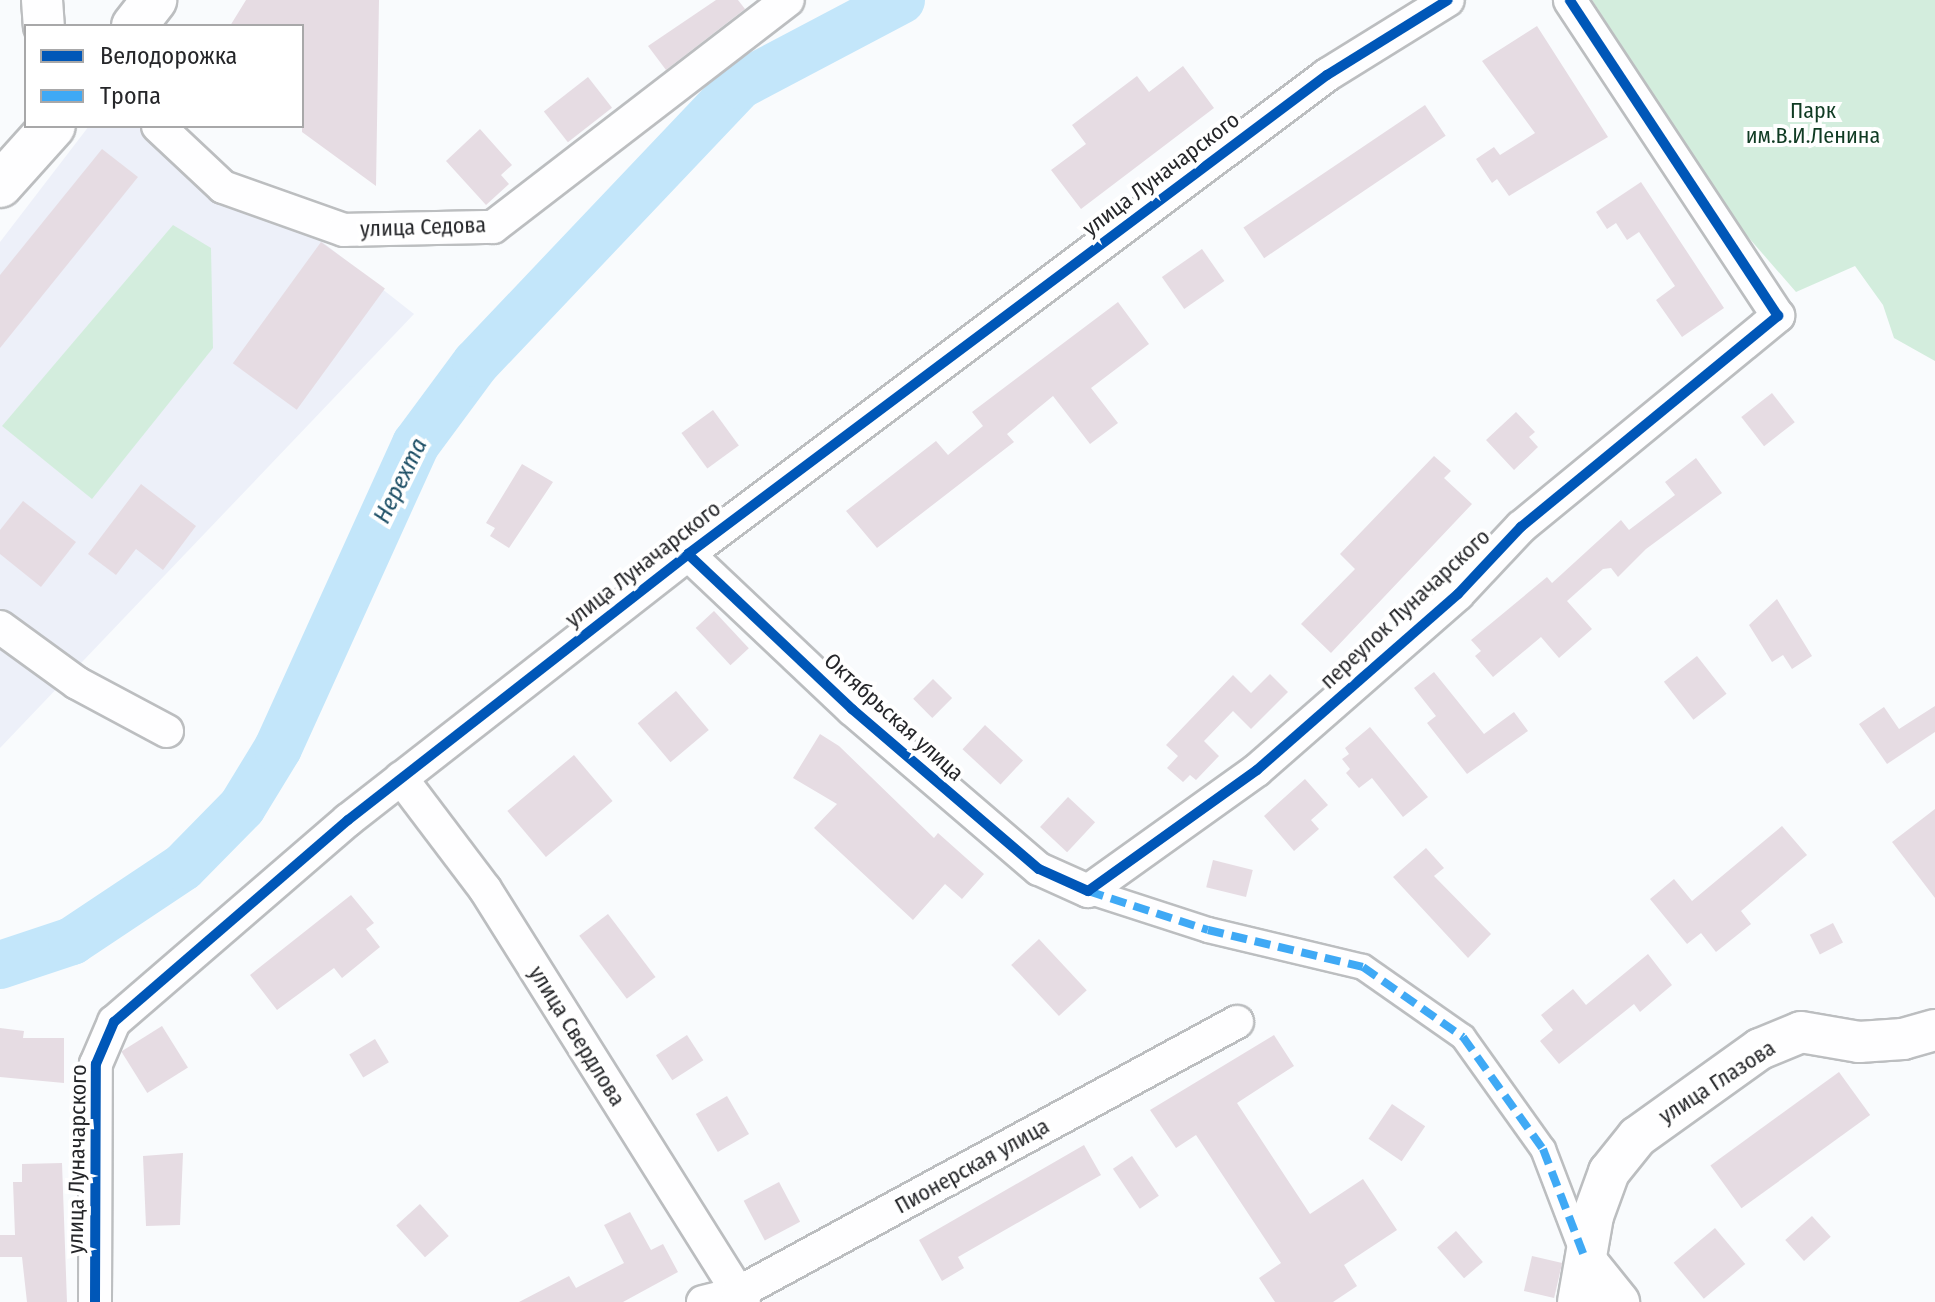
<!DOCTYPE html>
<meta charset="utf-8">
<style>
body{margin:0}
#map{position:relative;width:1935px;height:1302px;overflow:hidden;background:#f9fbfd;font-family:"Fira Sans Condensed",sans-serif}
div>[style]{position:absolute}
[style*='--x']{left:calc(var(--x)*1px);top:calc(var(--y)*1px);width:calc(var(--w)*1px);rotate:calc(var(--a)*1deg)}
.built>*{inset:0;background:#edf0f9}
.green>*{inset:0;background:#d3eddd}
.river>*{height:48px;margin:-24px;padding:0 24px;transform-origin:24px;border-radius:24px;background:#c3e6fa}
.building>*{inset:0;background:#e6dce3;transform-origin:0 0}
.roads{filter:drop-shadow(2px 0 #bcbec0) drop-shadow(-2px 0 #bcbec0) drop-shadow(0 2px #bcbec0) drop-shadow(0 -2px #bcbec0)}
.pedestrian>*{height:24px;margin:-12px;padding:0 12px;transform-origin:12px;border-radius:12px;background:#fefeff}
.minor>*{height:32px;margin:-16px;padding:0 16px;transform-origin:16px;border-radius:16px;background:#fefeff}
.tertiary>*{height:40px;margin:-20px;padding:0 20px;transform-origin:20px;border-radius:20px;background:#fefeff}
.secondary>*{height:44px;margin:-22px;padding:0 22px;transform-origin:22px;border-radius:22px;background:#fefeff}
.quiet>*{height:8px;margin-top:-4px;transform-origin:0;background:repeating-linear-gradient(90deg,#3fa9f5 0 16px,transparent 0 24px)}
.cycleway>*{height:10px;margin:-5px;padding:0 5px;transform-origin:5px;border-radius:5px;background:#0057b8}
span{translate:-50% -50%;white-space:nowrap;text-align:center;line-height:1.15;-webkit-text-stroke:8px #fff;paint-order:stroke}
.park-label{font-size:22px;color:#103b23}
.street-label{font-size:22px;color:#252629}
.water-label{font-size:24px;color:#1b4d64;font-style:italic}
.legend{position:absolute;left:24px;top:24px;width:280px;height:104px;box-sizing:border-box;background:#fff;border:2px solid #a8a8a9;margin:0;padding:10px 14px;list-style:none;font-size:24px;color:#252629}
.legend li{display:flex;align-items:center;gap:16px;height:40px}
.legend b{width:40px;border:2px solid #a8a8a9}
</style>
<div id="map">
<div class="built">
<i style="clip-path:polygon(89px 126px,175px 126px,414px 314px,0 748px,0 242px)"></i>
</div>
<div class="green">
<i style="clip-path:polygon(1592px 0,1935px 0,1935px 361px,1894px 338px,1883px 305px,1855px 266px,1796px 292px,1728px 214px)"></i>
<i style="clip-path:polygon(173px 225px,211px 248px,213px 348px,92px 499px,2px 426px)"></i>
</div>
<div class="river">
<i style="--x:0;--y:965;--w:76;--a:-18.4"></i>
<i style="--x:72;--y:941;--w:133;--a:-33.7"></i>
<i style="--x:183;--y:867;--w:84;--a:-45.5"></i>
<i style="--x:242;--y:807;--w:69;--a:-58.6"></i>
<i style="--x:278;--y:748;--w:334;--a:-65.6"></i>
<i style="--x:416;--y:444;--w:101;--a:-53.5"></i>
<i style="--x:476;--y:363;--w:383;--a:-46.5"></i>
<i style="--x:740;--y:85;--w:182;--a:-27.8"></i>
</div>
<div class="building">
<i style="clip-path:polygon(246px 0,379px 0,376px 186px,302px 132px,302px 26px,230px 26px)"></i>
<i style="clip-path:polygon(716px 0,738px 0,745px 9px,666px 70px,648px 46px)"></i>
<i style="clip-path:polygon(1537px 26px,1608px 137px,1509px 196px,1497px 179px,1492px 183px,1476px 159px,1494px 147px,1500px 155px,1535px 133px,1482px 61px)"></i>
<i style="clip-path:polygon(1183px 66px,1214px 108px,1081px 209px,1051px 170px,1086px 144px,1072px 125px,1137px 76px,1149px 92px)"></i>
<i style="left:588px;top:77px;width:39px;height:56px;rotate:52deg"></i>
<i style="left:1425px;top:105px;width:37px;height:219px;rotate:56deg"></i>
<i style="clip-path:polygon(480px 129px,512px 165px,501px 175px,509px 184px,486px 205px,446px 161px)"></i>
<i style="clip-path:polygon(102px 149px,138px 177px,0 348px,0 275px)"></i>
<i style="clip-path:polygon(1641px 182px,1724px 308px,1682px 337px,1656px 300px,1675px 286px,1639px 232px,1627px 240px,1616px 223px,1607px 229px,1596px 212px)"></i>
<i style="left:321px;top:242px;width:79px;height:150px;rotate:36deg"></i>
<i style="left:1202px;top:249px;width:39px;height:49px;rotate:55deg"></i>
<i style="clip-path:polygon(1118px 302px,1149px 344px,1091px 388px,1118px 423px,1090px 444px,1053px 396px,1007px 434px,1014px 442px,877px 548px,846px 511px,936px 441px,948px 455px,983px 426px,972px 412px)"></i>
<i style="left:1772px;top:393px;width:37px;height:39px;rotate:52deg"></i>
<i style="left:713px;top:410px;width:44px;height:39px;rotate:54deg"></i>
<i style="clip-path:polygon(1516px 412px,1535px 432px,1529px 437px,1538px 447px,1514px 470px,1486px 440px)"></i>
<i style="clip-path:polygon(1434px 456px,1451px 471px,1444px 478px,1472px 504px,1331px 653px,1301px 624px,1355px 569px,1340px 554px)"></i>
<i style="clip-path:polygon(1696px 458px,1722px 493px,1646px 549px,1618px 577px,1611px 568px,1603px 569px,1567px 601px,1592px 629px,1559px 658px,1541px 637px,1493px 677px,1475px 656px,1481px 651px,1471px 640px,1547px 577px,1552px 583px,1621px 520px,1629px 530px,1675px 495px,1665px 482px)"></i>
<i style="clip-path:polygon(522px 464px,553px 482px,509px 548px,490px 536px,495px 528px,486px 523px)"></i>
<i style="clip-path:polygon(141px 484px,196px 526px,163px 570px,136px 549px,116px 575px,88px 554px)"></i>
<i style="clip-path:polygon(23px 501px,76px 542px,41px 587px,0 554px,0 530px)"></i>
<i style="clip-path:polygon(1777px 599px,1812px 656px,1792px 669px,1783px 655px,1772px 662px,1749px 625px)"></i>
<i style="left:714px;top:611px;width:51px;height:25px;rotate:47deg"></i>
<i style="left:1697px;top:656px;width:48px;height:42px;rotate:52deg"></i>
<i style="clip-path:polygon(1434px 672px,1484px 734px,1514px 712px,1528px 731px,1467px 774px,1427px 723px,1436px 716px,1414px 688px)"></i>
<i style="clip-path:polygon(1270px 674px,1288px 692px,1251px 729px,1233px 711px,1204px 741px,1219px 756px,1196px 780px,1190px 775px,1183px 782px,1167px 768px,1178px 756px,1166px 745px,1233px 675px,1251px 693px)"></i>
<i style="left:933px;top:679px;width:27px;height:28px;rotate:45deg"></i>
<i style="left:676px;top:691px;width:51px;height:50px;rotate:50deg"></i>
<i style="clip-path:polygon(1935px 706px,1935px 732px,1887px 764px,1859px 724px,1884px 707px,1899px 729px)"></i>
<i style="left:985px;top:725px;width:52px;height:33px;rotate:43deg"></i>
<i style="clip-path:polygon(1370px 727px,1428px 797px,1403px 817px,1372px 778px,1359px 788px,1346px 773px,1350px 769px,1342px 759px,1349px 754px,1345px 748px)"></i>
<i style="clip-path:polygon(820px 734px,839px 746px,934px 838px,938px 833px,984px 874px,962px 899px,945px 884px,913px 920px,814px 828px,837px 804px,793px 778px)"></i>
<i style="left:574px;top:755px;width:60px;height:87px;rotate:50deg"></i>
<i style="clip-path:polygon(1305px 779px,1328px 805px,1311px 820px,1319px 829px,1294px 851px,1264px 816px)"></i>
<i style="left:1068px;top:797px;width:37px;height:41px;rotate:43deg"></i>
<i style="clip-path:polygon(1935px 809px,1935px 898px,1892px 842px)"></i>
<i style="clip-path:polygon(1782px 826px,1807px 855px,1741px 911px,1751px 924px,1716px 952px,1701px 933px,1687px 944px,1650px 899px,1674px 879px,1692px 901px)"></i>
<i style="clip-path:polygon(1426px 848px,1444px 868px,1434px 876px,1491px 934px,1468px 958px,1393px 877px)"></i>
<i style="left:1213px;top:860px;width:41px;height:28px;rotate:14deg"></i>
<i style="clip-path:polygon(351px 895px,374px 923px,366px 929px,380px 947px,342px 978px,334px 968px,277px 1010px,250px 975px)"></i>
<i style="left:608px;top:914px;width:79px;height:36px;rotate:53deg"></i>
<i style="left:1833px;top:923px;width:22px;height:26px;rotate:63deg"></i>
<i style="left:1039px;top:939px;width:70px;height:38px;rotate:47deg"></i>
<i style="clip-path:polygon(1648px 954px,1672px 985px,1640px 1012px,1634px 1004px,1559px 1064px,1540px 1041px,1553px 1030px,1541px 1015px,1573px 989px,1586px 1005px)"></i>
<i style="left:162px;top:1026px;width:49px;height:48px;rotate:58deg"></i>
<i style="clip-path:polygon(0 1028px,24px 1031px,23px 1038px,64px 1038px,64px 1083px,0 1077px)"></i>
<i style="left:687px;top:1035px;width:30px;height:37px;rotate:57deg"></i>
<i style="clip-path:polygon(1274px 1035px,1294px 1066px,1237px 1103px,1310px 1214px,1363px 1179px,1397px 1230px,1344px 1265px,1357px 1286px,1333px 1302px,1275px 1302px,1259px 1278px,1281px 1263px,1196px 1135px,1176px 1148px,1150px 1110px)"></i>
<i style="left:375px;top:1039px;width:27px;height:30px;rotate:59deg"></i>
<i style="left:1839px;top:1072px;width:53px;height:159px;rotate:54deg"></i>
<i style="left:727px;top:1096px;width:44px;height:36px;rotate:60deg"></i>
<i style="left:1392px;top:1104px;width:40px;height:42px;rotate:34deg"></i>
<i style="clip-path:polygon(1084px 1145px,1101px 1175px,958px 1257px,964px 1268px,942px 1281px,919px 1240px)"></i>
<i style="clip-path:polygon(183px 1153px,180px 1225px,146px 1226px,143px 1156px)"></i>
<i style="left:1132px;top:1156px;width:48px;height:23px;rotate:56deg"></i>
<i style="clip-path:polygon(62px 1163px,67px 1302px,27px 1302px,22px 1257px,0 1257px,0 1235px,15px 1235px,13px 1182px,22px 1182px,22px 1164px)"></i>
<i style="left:779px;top:1182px;width:45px;height:40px;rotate:62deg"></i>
<i style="left:420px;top:1204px;width:43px;height:32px;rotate:48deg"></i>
<i style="clip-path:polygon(630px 1212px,651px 1250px,663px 1244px,678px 1272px,623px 1302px,519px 1302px,569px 1276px,576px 1288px,624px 1263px,604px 1225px)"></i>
<i style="left:1812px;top:1216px;width:28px;height:36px;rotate:48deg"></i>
<i style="left:1715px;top:1228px;width:47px;height:54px;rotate:50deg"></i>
<i style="left:1456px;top:1231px;width:41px;height:25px;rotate:49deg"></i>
<i style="left:1532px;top:1256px;width:31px;height:36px;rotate:13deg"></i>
</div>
<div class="roads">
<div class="pedestrian">
<i style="--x:1088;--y:891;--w:126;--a:18"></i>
<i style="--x:1208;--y:930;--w:159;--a:13.4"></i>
<i style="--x:1363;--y:967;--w:122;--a:35"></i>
<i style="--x:1463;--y:1037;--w:138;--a:54.5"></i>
<i style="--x:1543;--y:1149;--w:112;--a:69.1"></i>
</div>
<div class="minor">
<i style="--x:158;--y:126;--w:89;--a:43.2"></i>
<i style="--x:223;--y:187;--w:128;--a:19.6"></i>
<i style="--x:344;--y:230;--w:149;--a:-1.2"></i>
<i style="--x:493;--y:227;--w:372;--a:-37.6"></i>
<i style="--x:688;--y:554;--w:226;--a:43.4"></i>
<i style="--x:852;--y:709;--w:246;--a:40.6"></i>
<i style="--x:1039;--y:869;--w:54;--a:24.2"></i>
<i style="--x:1088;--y:891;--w:208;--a:-35.6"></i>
<i style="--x:1257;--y:770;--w:267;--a:-41.2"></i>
<i style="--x:1458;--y:594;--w:92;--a:-46.8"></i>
<i style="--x:1521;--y:527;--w:333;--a:-39.4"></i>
<i style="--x:1778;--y:316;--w:378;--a:-123.4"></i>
<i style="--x:0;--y:627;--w:95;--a:36"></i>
<i style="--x:77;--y:683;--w:102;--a:28.1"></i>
<i style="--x:401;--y:778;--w:139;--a:52.9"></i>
<i style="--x:485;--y:889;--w:487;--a:57.9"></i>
<i style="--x:95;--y:1302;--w:238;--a:-89.8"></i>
<i style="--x:96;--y:1064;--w:46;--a:-66.8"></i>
<i style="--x:114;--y:1022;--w:309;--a:-40.8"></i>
<i style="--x:348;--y:820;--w:432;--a:-38"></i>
<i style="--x:688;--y:554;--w:799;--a:-36.86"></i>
<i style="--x:1327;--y:75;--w:142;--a:-31.8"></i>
<i style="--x:703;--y:1302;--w:36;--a:-14"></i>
<i style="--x:738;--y:1293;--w:568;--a:-28.51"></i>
</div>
<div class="tertiary">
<i style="--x:42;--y:0;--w:26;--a:86"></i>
<i style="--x:1586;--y:1261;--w:53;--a:51.2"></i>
<i style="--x:1578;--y:1302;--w:87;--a:-80.1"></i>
<i style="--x:1593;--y:1216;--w:47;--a:-70"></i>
<i style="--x:1609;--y:1172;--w:45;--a:-51.3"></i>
<i style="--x:1637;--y:1137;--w:151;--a:-35.6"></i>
<i style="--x:1760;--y:1049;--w:44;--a:-22.5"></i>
<i style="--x:1801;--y:1032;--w:59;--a:9.8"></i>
<i style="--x:1859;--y:1042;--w:44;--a:-3.9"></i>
<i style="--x:1903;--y:1039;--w:33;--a:-16"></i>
</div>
<div class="secondary">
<i style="--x:134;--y:26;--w:33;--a:-52"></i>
<i style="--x:0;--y:185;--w:79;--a:-48.1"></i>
</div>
</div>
<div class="quiet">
<i style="--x:1088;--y:891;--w:126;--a:18"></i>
<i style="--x:1208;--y:930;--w:159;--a:13.4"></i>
<i style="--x:1363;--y:967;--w:122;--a:35"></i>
<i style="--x:1463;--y:1037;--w:138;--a:54.5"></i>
<i style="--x:1543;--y:1149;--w:120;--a:69"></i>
</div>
<div class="cycleway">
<i style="--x:688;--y:554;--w:226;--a:43.4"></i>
<i style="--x:852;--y:709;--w:246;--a:40.6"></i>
<i style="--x:1039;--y:869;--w:54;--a:24.2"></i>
<i style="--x:1088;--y:891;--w:208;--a:-35.6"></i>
<i style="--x:1257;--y:770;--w:267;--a:-41.2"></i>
<i style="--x:1458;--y:594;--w:92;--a:-46.8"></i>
<i style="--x:1521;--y:527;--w:333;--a:-39.4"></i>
<i style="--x:1778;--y:316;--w:378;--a:-123.4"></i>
<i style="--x:95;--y:1302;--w:238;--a:-89.8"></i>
<i style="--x:96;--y:1064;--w:46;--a:-66.8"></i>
<i style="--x:114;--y:1022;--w:309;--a:-40.8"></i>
<i style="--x:348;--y:820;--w:432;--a:-38"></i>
<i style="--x:688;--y:554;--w:799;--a:-36.86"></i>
<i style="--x:1327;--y:75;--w:142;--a:-31.8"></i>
</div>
<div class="park-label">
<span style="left:1813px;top:123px">Парк<br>им.В.И.Ленина</span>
</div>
<div class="street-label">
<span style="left:1161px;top:174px;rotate:-37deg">улица Луначарского</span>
<span style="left:423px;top:227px;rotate:-2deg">улица Седова</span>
<span style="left:643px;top:564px;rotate:-38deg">улица Луначарского</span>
<span style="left:1405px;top:609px;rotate:-43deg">переулок Луначарского</span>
<span style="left:894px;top:717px;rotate:42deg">Октябрьская улица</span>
<span style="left:577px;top:1036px;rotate:58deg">улица Свердлова</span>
<span style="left:1717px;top:1082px;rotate:-33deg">улица Глазова</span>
<span style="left:77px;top:1159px;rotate:-89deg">улица Луначарского</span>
<span style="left:972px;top:1166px;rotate:-29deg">Пионерская улица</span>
</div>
<div class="water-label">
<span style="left:401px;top:481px;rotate:-64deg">Нерехта</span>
</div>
<ul class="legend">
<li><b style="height:10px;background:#0057b8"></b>Велодорожка</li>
<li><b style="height:10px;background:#3fa9f5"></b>Тропа</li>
</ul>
</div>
